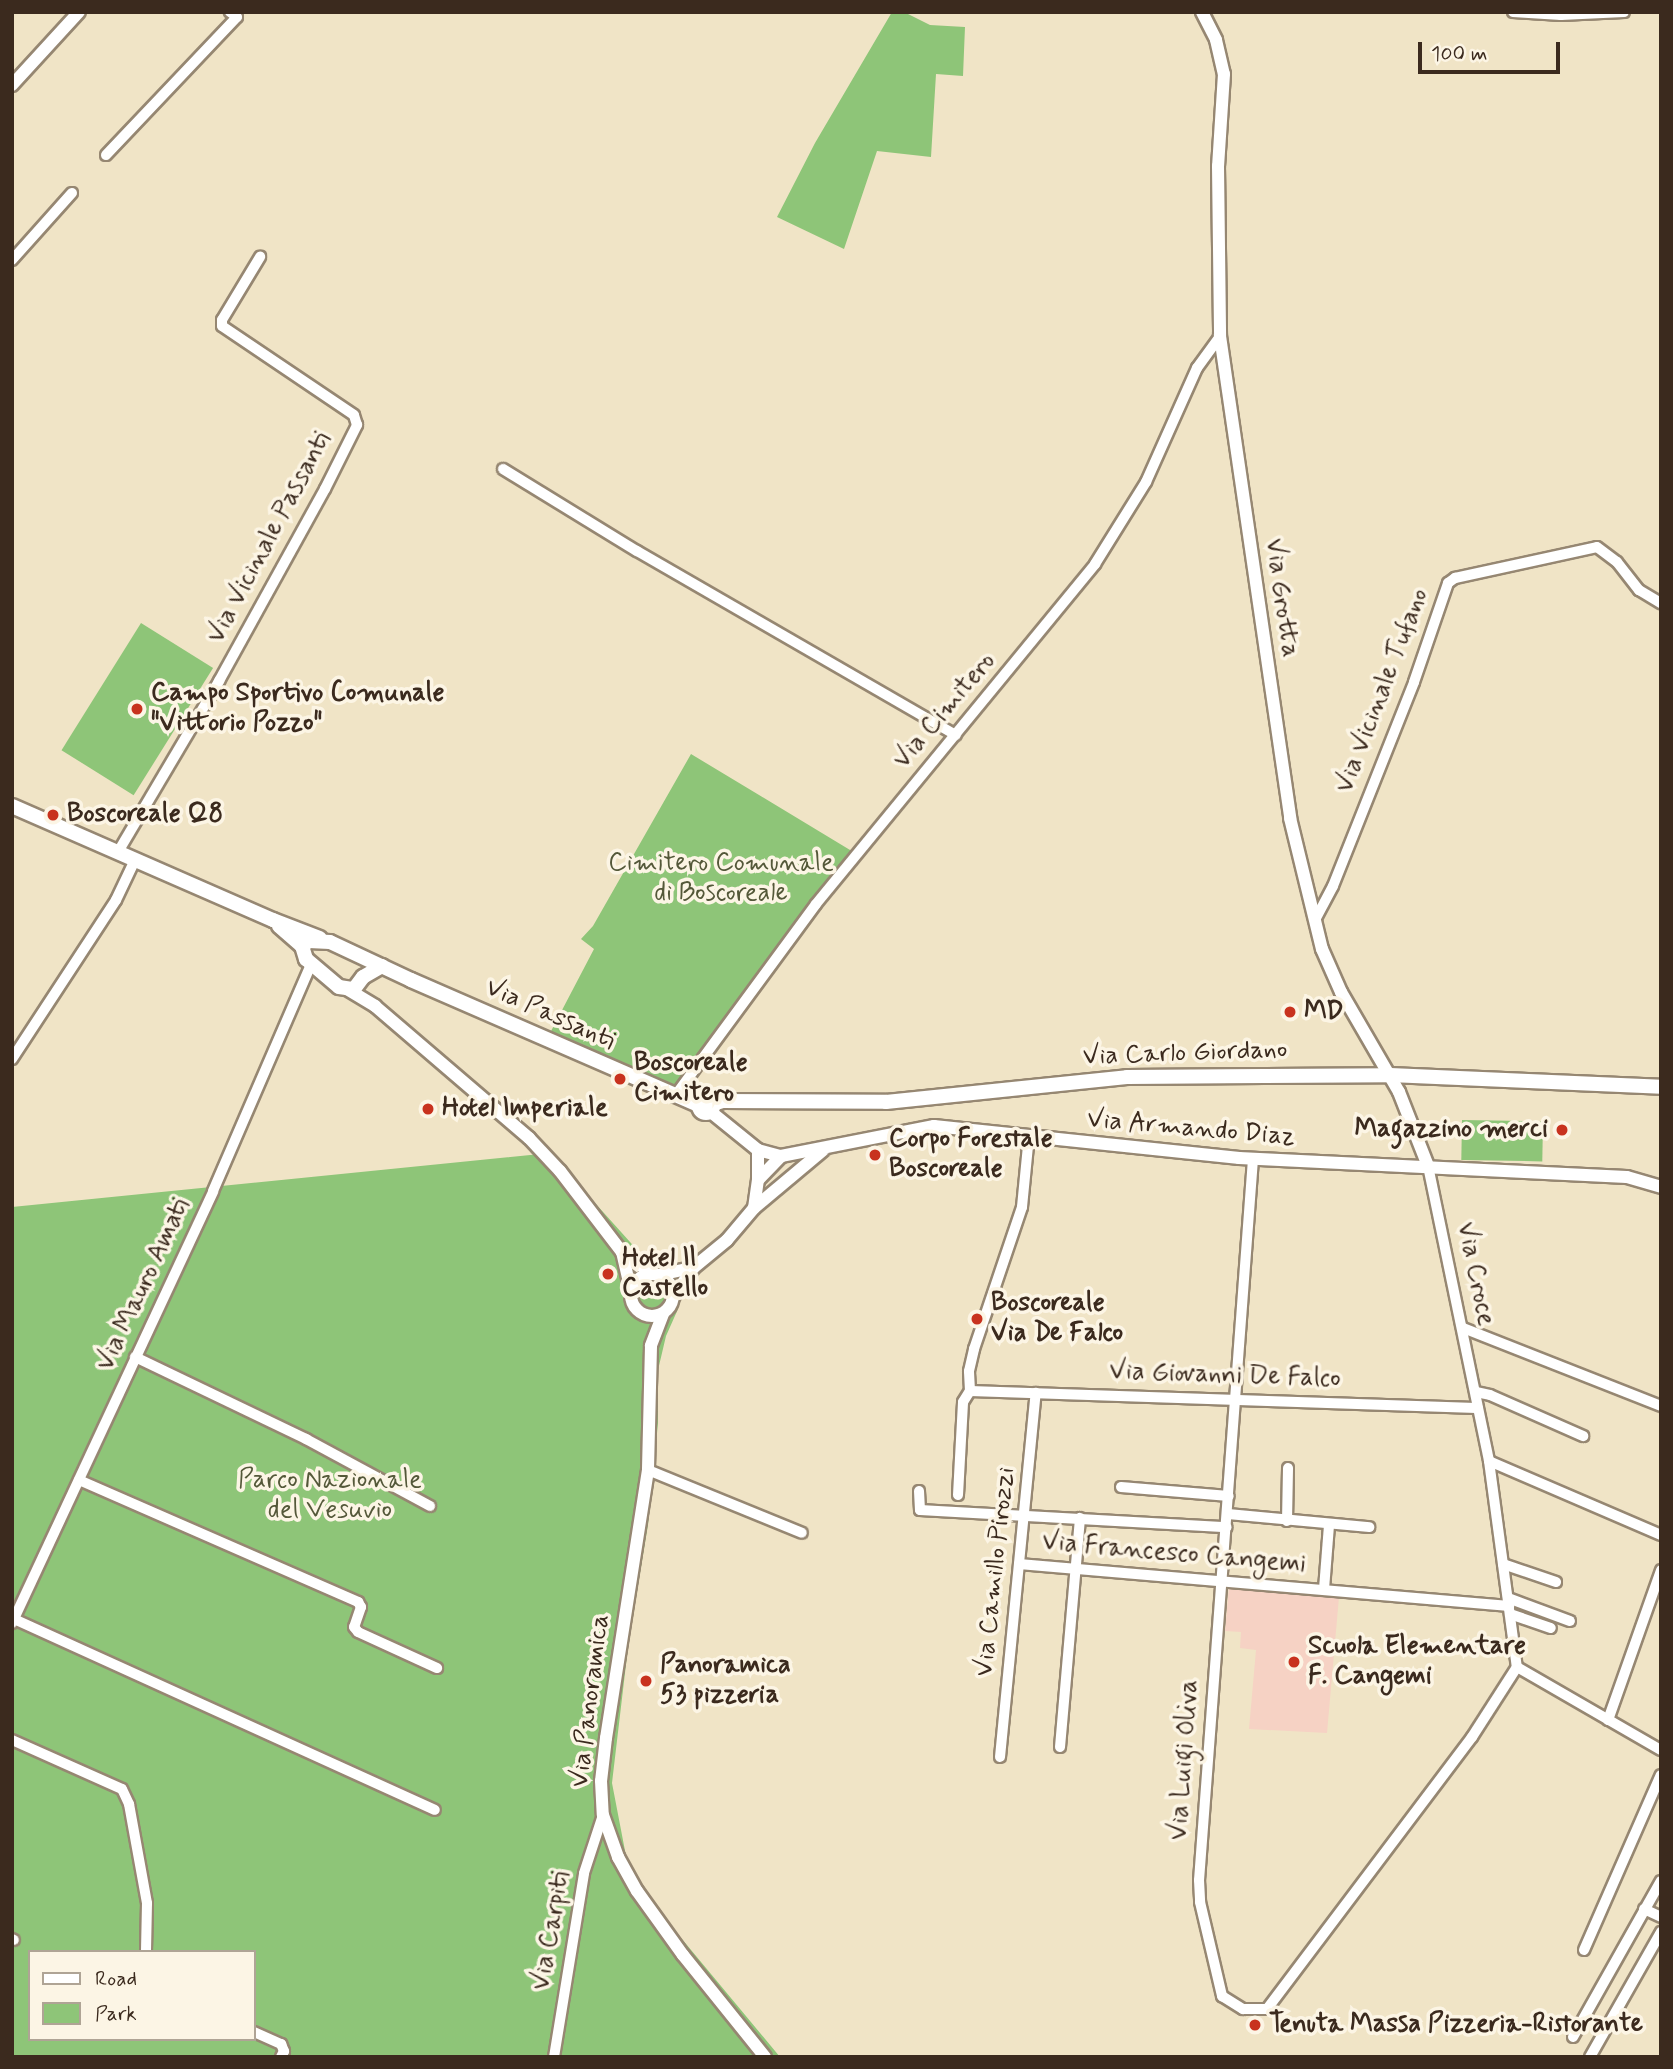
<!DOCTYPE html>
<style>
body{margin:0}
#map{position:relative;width:1673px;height:2069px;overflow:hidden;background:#f0e4c6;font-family:Mynerve,sans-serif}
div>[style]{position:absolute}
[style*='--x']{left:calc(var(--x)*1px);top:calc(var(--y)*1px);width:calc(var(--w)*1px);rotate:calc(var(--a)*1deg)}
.built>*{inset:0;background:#f6d2c4}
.green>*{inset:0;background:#8ec578;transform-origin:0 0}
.roads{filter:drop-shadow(2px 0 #968772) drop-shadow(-2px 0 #968772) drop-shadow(0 2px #968772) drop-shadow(0 -2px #968772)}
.minor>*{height:10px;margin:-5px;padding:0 5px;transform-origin:5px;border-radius:5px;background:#fff}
.tertiary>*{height:12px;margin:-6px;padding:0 6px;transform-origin:6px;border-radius:6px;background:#fff}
.tertiary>.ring{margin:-6px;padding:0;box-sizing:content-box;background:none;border:12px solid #fff;border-radius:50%}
.secondary>*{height:14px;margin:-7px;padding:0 7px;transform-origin:7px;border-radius:7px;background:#fff}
.secondary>.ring{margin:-7px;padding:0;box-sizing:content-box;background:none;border:14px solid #fff;border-radius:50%}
.dots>*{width:19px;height:19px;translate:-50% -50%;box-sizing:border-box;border:4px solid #fcf5e5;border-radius:50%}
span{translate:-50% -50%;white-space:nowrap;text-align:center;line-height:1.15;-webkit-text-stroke:7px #fcf5e5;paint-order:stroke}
.street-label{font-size:26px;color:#3b2a1e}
.poi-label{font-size:26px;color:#3b2a1e;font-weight:700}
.left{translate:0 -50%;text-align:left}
.right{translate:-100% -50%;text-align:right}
.park-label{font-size:26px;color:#545839}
.frame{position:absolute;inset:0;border:14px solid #3b2a1e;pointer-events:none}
.legend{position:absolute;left:28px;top:1950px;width:228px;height:91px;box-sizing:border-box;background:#fcf5e5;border:2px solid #afa495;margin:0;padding:9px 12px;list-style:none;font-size:21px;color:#3b2a1e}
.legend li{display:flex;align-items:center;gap:14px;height:35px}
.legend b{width:35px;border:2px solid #afa495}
.scale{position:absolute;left:1418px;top:42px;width:142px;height:32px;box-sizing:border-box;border:4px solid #3b2a1e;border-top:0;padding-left:9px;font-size:21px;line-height:24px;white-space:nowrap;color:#3b2a1e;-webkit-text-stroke:5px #fcf5e5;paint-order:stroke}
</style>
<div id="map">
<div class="built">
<i style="clip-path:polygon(1229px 1587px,1339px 1597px,1327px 1733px,1249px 1729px,1256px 1650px,1240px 1648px,1241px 1632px,1225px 1631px)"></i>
</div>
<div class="green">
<i style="clip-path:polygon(892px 12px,904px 12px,930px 25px,965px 27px,963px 76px,936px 74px,931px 157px,877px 151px,844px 249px,777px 217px,815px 143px)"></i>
<i style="left:141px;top:623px;width:85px;height:150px;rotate:32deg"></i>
<i style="clip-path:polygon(691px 754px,855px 853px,675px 1091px,549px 1035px,594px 949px,581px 939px,593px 926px)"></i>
<i style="left:1462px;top:1120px;width:81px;height:40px;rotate:1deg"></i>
<i style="clip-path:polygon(evenodd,550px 1153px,648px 1262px,675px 1275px,681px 1286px,678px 1309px,666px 1336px,658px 1370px,658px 1423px,648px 1525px,629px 1639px,612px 1783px,626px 1856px,642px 1891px,780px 2057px,12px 2057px,12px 1207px,550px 1153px,30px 1952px,254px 1952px,254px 2039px,30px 2039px,30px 1952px)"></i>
</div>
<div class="roads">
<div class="minor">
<i style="--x:1513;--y:12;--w:48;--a:3.6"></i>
<i style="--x:1561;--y:15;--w:63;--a:-2.7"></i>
<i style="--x:106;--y:155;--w:190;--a:-46.5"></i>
<i style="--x:237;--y:17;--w:9;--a:-144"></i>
<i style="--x:12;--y:260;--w:90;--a:-48.2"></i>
<i style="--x:503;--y:469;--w:157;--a:31.5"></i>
<i style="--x:637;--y:551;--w:368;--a:30"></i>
<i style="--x:118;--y:852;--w:199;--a:-59.4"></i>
<i style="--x:219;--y:681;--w:219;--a:-61.1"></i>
<i style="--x:325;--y:489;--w:72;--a:-63.4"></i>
<i style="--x:357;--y:425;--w:10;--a:-107"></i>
<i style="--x:354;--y:415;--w:159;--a:-146"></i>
<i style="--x:222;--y:326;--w:6;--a:-90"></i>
<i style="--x:222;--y:320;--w:74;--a:-58.9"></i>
<i style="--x:1315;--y:920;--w:38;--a:-62"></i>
<i style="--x:1333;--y:886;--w:219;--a:-68.3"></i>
<i style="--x:1414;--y:682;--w:105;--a:-71"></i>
<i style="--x:1448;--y:583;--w:9;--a:-36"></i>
<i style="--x:1455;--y:578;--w:145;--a:-12.3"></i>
<i style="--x:1597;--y:547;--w:25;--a:37"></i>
<i style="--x:1617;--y:562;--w:36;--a:52"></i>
<i style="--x:1639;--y:590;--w:26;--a:31"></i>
<i style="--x:12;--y:1059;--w:190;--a:-56.8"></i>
<i style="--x:116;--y:900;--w:44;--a:-64.6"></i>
<i style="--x:675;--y:1096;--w:238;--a:-53.7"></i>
<i style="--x:816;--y:904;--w:440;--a:-50.6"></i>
<i style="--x:1095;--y:564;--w:97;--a:-58.1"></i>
<i style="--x:1146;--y:482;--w:125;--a:-65.9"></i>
<i style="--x:1197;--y:368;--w:39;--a:-54"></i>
<i style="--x:1253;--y:1159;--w:723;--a:94.28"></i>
<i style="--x:1199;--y:1880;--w:22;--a:87"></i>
<i style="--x:1200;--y:1902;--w:97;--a:76.8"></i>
<i style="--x:1222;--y:1996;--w:25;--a:32"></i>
<i style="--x:1243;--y:2009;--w:24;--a:0"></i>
<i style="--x:1267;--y:2009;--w:341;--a:-53"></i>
<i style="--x:1472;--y:1737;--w:83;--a:-57.3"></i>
<i style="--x:1428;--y:1166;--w:301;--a:78.3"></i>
<i style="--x:1489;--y:1461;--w:208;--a:82.3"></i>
<i style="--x:1463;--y:1328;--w:213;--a:21.5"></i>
<i style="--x:135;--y:1357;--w:190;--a:25.6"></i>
<i style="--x:306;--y:1439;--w:141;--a:28.4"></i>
<i style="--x:970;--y:1391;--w:508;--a:1.92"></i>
<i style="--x:1476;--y:1392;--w:14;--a:12"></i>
<i style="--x:1490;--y:1395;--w:102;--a:23.8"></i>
<i style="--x:1489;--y:1461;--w:187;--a:23.3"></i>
<i style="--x:648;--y:1470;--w:166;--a:22.2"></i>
<i style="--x:79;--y:1480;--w:305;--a:23.6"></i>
<i style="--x:358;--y:1602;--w:6;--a:59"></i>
<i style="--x:361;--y:1607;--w:21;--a:109"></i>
<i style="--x:354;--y:1627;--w:6;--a:51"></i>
<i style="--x:358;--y:1632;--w:87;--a:24.5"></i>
<i style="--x:1121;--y:1487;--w:108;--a:4.8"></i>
<i style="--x:919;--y:1491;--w:19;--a:87"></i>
<i style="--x:920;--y:1510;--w:307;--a:3.2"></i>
<i style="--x:958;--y:1495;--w:93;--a:-86.9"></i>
<i style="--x:963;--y:1402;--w:13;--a:-58"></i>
<i style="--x:970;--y:1391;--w:20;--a:-93"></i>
<i style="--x:969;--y:1371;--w:23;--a:-77"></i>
<i style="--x:974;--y:1349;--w:150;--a:-71.3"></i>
<i style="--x:1022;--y:1207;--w:71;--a:-84.4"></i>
<i style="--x:1228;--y:1514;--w:142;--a:5.3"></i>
<i style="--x:1287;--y:1521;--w:53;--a:-88.9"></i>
<i style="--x:1019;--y:1564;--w:492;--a:4.9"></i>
<i style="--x:1503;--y:1564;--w:56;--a:18.8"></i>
<i style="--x:1324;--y:1589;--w:64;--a:-85.5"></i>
<i style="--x:1508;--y:1598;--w:66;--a:20.4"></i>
<i style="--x:1510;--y:1614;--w:43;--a:18.9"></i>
<i style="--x:14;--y:1619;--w:462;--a:24.4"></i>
<i style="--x:12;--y:1623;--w:476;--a:-65"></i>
<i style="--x:213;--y:1191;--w:247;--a:-66.6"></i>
<i style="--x:1517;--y:1667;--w:166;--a:30"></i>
<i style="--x:1608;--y:1720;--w:159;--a:-70.5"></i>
<i style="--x:12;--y:1740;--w:120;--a:24"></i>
<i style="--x:122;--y:1789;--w:17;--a:65"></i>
<i style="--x:129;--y:1804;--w:101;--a:79.7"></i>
<i style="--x:147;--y:1903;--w:49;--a:91.2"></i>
<i style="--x:1060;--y:1747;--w:230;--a:-85"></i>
<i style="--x:1000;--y:1757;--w:366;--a:-84.4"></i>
<i style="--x:1644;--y:1909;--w:19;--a:25"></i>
<i style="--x:12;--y:1939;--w:2;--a:27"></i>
<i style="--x:1584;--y:1950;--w:191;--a:-66.3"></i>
<i style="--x:254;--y:2032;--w:30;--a:24"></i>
<i style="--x:281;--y:2044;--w:8;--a:67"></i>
<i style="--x:284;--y:2051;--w:7;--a:117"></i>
<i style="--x:1573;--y:2037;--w:179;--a:-60.6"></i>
<i style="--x:554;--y:2057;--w:186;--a:-80.7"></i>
<i style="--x:584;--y:1873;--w:61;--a:-71.9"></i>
<i style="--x:1590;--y:2057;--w:144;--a:-60.4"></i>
</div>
<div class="tertiary">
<i style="--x:1202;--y:12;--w:31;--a:63"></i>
<i style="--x:1216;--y:40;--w:35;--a:77"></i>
<i style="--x:1224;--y:74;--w:92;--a:93.7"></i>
<i style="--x:1218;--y:166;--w:170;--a:89.3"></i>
<i style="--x:1220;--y:336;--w:487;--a:81.7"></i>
<i style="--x:1290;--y:818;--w:135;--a:76.3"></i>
<i style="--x:1322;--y:949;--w:47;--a:66.2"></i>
<i style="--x:1341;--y:992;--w:116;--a:59.9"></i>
<i style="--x:1399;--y:1092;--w:79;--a:68.6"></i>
<i style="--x:12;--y:85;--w:99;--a:-47.5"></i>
<i style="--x:347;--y:989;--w:33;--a:31"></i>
<i style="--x:375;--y:1006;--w:203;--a:40.6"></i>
<i style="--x:529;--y:1138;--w:45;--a:46.8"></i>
<i style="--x:560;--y:1171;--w:102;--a:52.6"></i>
<i style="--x:622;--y:1252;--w:37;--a:36"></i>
<i style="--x:711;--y:1112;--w:60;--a:39"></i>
<i style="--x:758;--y:1150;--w:24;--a:15"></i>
<i style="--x:758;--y:1180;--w:33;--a:-46"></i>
<i style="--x:781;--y:1156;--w:156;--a:-11.1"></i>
<i style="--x:934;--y:1126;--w:307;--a:6"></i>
<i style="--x:1239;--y:1158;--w:388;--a:2.8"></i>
<i style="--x:1627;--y:1177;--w:35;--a:16"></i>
<i style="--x:754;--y:1208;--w:28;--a:-82"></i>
<i style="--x:758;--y:1180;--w:30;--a:-90"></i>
<i style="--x:622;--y:1252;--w:39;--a:77"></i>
<i class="ring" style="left:631px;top:1274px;width:30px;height:30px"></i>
<i style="--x:659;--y:1275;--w:35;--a:-12"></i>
<i style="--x:673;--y:1297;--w:35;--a:-55"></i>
<i style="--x:693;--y:1268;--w:44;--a:-39.5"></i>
<i style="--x:727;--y:1240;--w:42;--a:-49.8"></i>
<i style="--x:754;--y:1208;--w:90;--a:-40"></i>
<i style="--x:663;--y:1314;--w:34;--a:111"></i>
<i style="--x:651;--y:1346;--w:124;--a:91.4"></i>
<i style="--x:648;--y:1470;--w:271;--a:98.9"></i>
<i style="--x:606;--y:1738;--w:43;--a:96.6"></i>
<i style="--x:601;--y:1781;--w:34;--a:87"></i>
<i style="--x:603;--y:1815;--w:45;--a:70.3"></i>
<i style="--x:618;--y:1857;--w:39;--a:61"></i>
<i style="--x:637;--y:1891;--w:79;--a:54.3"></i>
<i style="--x:683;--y:1955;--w:131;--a:51.2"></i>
</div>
<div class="secondary">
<i style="--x:12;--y:806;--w:285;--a:23.6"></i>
<i style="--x:273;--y:920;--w:50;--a:21"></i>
<i style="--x:279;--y:926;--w:30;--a:41"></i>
<i style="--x:302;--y:946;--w:14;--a:73"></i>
<i style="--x:306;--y:959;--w:43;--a:40.3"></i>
<i style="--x:339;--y:987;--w:15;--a:8"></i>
<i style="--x:354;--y:989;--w:15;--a:-53"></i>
<i style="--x:363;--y:977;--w:22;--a:-30"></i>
<i style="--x:302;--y:946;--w:9;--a:-36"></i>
<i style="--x:309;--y:941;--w:21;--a:3"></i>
<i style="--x:330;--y:942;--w:89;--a:25.1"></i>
<i style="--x:411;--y:980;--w:313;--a:23.5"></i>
<i class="ring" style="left:699px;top:1099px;width:0;height:0"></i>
<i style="--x:713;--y:1104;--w:9;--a:-18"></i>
<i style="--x:722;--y:1101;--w:164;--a:0.3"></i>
<i style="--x:886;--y:1102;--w:242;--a:-5.9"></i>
<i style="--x:1127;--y:1077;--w:263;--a:-0.4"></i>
<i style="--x:1390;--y:1075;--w:271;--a:2.5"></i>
</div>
</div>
<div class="dots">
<i style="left:137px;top:709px;background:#c8321e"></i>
<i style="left:53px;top:815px;background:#c8321e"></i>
<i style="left:1290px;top:1012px;background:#c8321e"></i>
<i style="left:620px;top:1079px;background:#c8321e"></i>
<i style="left:428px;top:1109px;background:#c8321e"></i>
<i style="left:1562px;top:1130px;background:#c8321e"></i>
<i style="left:875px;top:1155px;background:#c8321e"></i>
<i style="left:608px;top:1274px;background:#c8321e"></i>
<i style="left:977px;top:1319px;background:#c8321e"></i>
<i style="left:1294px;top:1662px;background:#c8321e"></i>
<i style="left:646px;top:1681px;background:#c8321e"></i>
<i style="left:1255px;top:2025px;background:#c8321e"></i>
</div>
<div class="street-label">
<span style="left:270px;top:538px;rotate:-62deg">Via Vicinale Passanti</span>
<span style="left:1281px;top:598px;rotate:82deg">Via Grotta</span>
<span style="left:1383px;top:691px;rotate:-69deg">Via Vicinale Tufano</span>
<span style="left:945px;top:711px;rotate:-50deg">Via Cimitero</span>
<span style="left:550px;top:1015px;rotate:24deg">Via Passanti</span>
<span style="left:1185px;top:1054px;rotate:-2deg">Via Carlo Giordano</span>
<span style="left:1191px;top:1129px;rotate:5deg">Via Armando Diaz</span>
<span style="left:1475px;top:1274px;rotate:78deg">Via Croce</span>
<span style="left:144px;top:1285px;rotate:-65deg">Via Mauro Amati</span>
<span style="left:1225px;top:1376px;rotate:2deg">Via Giovanni De Falco</span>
<span style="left:1174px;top:1554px;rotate:5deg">Via Francesco Cangemi</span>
<span style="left:996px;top:1572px;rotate:-84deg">Via Camillo Pirozzi</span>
<span style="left:591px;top:1701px;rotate:-83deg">Via Panoramica</span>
<span style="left:1185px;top:1760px;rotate:-86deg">Via Luigi Oliva</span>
<span style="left:552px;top:1931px;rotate:-80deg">Via Carpiti</span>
</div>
<div class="poi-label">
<span class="left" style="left:151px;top:709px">Campo Sportivo Comunale<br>"Vittorio Pozzo"</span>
<span class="left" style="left:67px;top:815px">Boscoreale Q8</span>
<span class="left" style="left:1304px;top:1012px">MD</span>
<span class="left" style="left:634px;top:1079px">Boscoreale<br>Cimitero</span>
<span class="left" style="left:442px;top:1109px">Hotel Imperiale</span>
<span class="right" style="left:1548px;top:1130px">Magazzino merci</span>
<span class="left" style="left:889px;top:1155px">Corpo Forestale<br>Boscoreale</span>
<span class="left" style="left:622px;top:1274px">Hotel Il<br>Castello</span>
<span class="left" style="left:991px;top:1319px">Boscoreale<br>Via De Falco</span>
<span class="left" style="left:1308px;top:1662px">Scuola Elementare<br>F. Cangemi</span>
<span class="left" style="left:660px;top:1681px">Panoramica<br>53 pizzeria</span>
<span class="left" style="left:1269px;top:2025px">Tenuta Massa Pizzeria-Ristorante</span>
</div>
<div class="park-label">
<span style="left:721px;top:879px">Cimitero Comunale<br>di Boscoreale</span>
<span style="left:330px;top:1496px">Parco Nazionale<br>del Vesuvio</span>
</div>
<div class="frame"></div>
<ul class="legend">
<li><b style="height:9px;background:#fff"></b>Road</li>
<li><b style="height:19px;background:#8ec578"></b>Park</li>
</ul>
<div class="scale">100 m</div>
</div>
